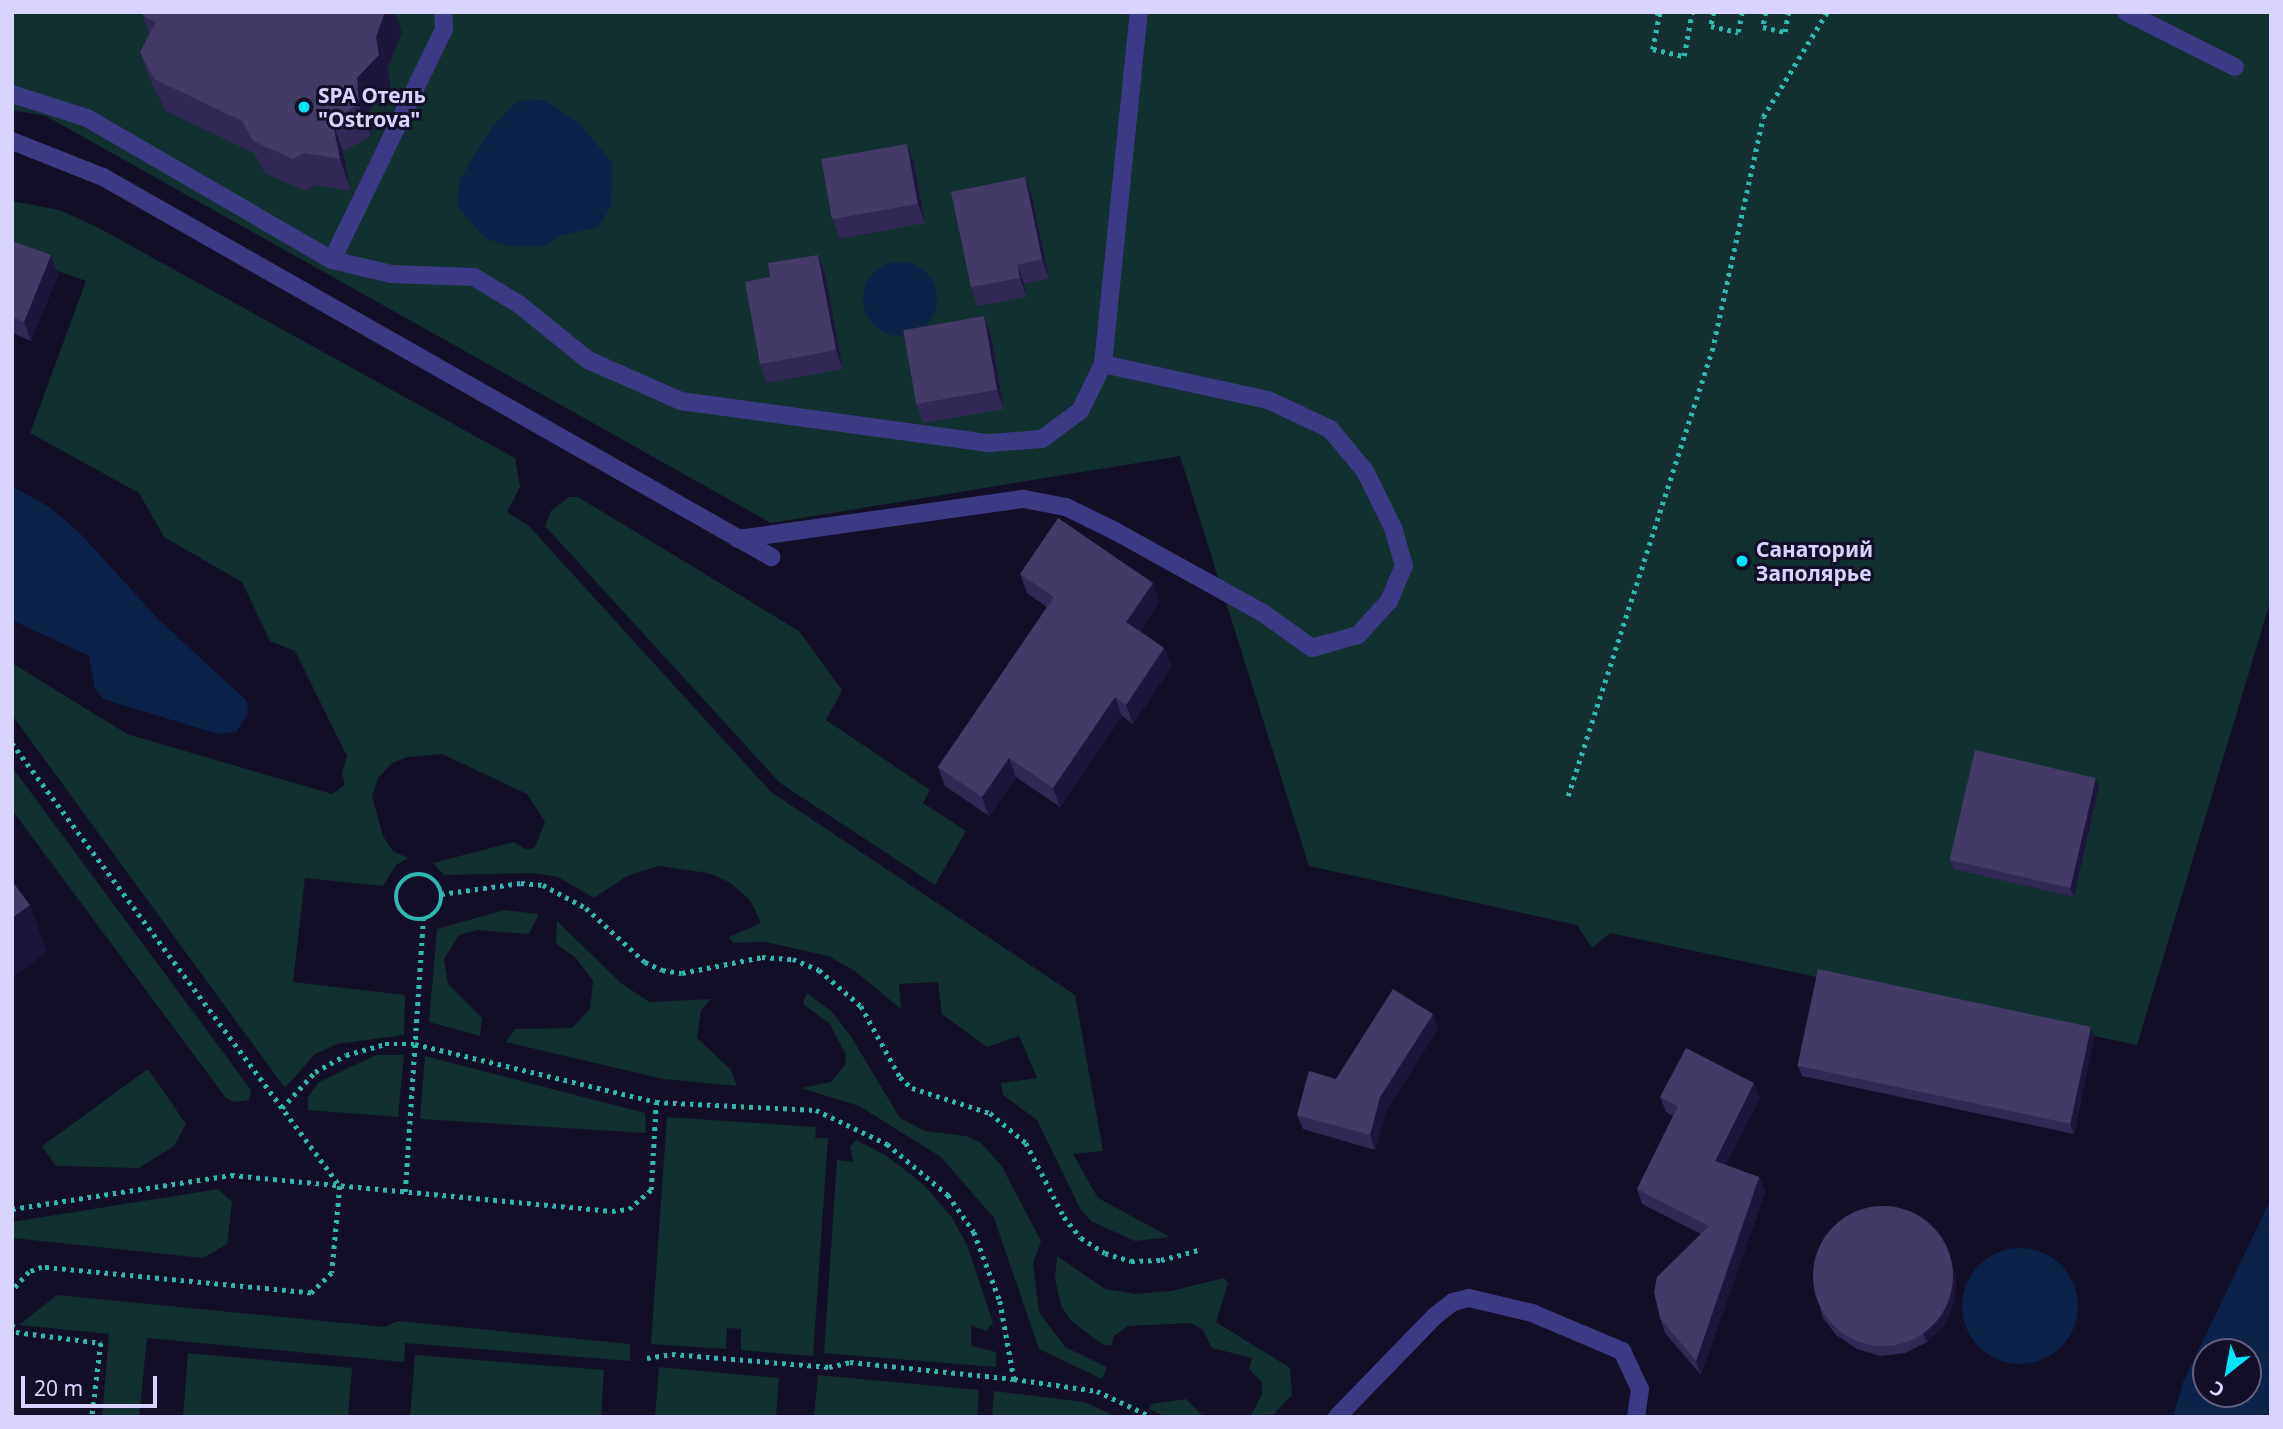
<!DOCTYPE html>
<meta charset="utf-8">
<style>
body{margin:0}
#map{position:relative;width:2283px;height:1429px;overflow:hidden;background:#130f26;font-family:"Noto Sans",sans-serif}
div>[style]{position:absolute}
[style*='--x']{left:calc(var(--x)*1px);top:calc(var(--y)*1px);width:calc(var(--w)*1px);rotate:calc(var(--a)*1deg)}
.green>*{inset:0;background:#12302f}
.water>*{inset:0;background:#0c2248}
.round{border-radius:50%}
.path>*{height:4.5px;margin-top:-2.25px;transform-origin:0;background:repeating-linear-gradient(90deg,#2fb8b0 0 3.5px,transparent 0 8.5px)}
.path>.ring{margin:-2.25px;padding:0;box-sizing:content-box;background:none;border:4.5px solid #2fb8b0;border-radius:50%}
.lane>*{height:18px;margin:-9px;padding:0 9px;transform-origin:9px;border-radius:9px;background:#3d3a85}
.wall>*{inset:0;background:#312854}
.shaded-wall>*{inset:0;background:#1d163a}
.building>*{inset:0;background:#433a66;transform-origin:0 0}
.dots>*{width:19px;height:19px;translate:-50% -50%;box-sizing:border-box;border:4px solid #130f26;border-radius:50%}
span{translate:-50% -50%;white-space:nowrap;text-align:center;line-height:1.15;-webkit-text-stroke:6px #130f26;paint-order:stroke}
.poi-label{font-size:21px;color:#d9d4ff;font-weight:700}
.left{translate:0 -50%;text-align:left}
.frame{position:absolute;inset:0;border:14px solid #d9d4ff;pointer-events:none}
.north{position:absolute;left:2192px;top:1338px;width:70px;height:70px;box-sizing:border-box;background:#130f26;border:2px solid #625e7d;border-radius:50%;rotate:211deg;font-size:19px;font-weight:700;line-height:28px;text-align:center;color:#d9d4ff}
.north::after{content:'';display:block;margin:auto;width:24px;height:32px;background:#00e5ff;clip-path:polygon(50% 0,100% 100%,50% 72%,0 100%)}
.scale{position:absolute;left:21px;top:1376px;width:136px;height:32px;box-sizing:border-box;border:4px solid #d9d4ff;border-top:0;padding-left:9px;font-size:21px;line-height:24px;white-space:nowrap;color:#d9d4ff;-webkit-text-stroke:5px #130f26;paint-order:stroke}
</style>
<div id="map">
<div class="green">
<i style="clip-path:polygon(12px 12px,2271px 12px,2271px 599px,2137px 1045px,1610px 933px,1592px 948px,1577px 925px,1309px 866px,1180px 456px,771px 523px,46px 116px,12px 110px)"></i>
<i style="clip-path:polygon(12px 201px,59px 210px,97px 227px,515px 458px,520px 487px,507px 512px,529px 526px,771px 792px,1075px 995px,1103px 1151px,1073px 1154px,1098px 1198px,1170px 1237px,1135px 1241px,1091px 1221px,1080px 1208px,1037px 1120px,1003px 1095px,1001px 1083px,1037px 1078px,1019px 1036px,987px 1047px,942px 1014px,938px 982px,899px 984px,901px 1009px,855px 971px,828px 956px,766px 942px,733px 943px,729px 937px,761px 923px,750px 900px,729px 882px,708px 873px,658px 866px,627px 876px,594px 898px,558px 877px,532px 873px,444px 875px,433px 863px,514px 842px,527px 850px,535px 847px,545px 822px,527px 794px,442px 754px,407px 757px,391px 764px,378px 778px,372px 796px,383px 836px,393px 851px,408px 858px,396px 865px,383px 886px,305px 878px,293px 982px,405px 995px,404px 1035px,337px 1044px,315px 1054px,285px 1088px,12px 715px,12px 663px,127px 734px,332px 794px,345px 785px,342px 773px,347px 756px,295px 651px,270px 641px,242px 582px,164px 537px,139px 493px,30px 433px,86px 281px,12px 255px)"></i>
<i style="clip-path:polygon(569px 497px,578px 497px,799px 631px,842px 690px,826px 720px,930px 790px,923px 803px,966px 831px,935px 885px,780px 783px,545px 526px,551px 511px)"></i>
<i style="clip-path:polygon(12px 767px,251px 1090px,249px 1100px,234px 1102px,226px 1098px,12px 810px)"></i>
<i style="clip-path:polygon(504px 910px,539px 914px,529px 934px,477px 930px,459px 935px,444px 959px,448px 984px,482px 1018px,480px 1036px,429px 1022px,437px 929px)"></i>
<i style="clip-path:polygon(557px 921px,621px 983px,649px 1002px,711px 999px,701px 1010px,697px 1038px,731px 1070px,737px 1086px,663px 1079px,506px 1042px,515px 1029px,572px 1028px,590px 1009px,593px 981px,576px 958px,556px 944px)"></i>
<i style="clip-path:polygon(807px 993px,832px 1012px,850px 1035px,900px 1118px,925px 1131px,966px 1136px,980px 1142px,1001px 1165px,1041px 1241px,1033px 1263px,1039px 1312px,1065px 1347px,1107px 1367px,1102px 1379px,1039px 1349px,994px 1218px,941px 1157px,859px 1106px,801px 1088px,831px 1082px,845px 1065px,846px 1055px,830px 1024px,803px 1004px)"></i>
<i style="clip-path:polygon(376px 1055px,404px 1055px,398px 1117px,308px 1110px,308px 1097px,319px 1082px)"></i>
<i style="clip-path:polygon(425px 1056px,645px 1113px,646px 1133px,420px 1119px)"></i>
<i style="clip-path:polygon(148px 1069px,186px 1124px,174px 1146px,139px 1168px,56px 1166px,42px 1146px)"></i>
<i style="clip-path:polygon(667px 1117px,816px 1127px,815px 1138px,828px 1138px,813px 1356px,741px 1350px,741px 1329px,727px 1328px,726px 1349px,651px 1344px)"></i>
<i style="clip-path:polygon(856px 1140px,887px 1156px,924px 1185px,951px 1216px,967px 1245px,993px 1323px,986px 1331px,971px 1325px,971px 1346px,996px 1352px,996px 1367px,824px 1353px,837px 1160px,853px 1162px,850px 1147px)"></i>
<i style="clip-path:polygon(218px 1189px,232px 1202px,227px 1244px,203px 1258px,12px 1238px,12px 1222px)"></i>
<i style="clip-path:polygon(1057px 1256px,1105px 1289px,1135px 1294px,1171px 1291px,1224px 1278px,1228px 1283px,1216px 1322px,1290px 1368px,1292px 1395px,1274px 1414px,1250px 1417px,1262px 1394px,1262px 1382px,1249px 1369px,1252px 1358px,1212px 1348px,1202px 1329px,1191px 1323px,1128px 1326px,1114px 1336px,1111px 1346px,1102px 1344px,1070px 1320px,1061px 1305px,1055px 1279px)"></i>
<i style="clip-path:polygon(57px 1295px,385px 1327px,398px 1321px,630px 1344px,630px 1361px,405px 1343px,404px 1362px,147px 1338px,139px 1417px,102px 1417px,109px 1334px,19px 1325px)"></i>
<i style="clip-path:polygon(188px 1353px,352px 1368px,348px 1417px,183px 1417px)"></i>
<i style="clip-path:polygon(415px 1355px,604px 1370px,601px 1417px,410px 1417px)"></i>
<i style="clip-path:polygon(659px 1367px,779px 1378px,776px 1417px,655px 1417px)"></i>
<i style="clip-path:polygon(818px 1375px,979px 1390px,977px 1417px,814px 1417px)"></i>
<i style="clip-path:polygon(994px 1391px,1084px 1402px,1118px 1417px,992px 1417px)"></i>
<i style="clip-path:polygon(1186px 1399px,1204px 1417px,1167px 1417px,1149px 1409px,1151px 1404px)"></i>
</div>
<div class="water">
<i style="clip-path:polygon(545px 100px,578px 122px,612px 162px,611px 207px,598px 227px,559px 236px,547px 246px,508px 246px,485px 238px,457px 206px,460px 179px,494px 125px,518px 101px)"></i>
<i class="round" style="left:863px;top:262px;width:74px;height:74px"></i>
<i style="clip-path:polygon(12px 486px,49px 507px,78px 531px,158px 619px,247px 701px,248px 713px,236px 732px,218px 734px,103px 699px,95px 689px,89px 656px,12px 620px)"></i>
<i style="clip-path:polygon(evenodd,2271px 1199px,2271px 1417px,2173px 1417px,2183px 1382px,2271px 1199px,2248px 1352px,2248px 1394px,2206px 1394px,2206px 1352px,2248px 1352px)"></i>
<i class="round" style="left:1962px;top:1248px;width:116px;height:116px"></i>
</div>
<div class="path">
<i style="--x:1655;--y:12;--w:5;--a:11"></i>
<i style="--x:1660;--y:13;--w:37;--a:101"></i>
<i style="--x:1653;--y:49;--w:32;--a:13"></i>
<i style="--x:1684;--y:56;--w:45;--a:-79.7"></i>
<i style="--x:1714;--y:12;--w:14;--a:102"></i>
<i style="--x:1711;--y:26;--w:28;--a:13"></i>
<i style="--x:1738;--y:32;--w:20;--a:-79"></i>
<i style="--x:1766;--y:12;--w:15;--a:101"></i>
<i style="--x:1763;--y:27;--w:23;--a:13"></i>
<i style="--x:1785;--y:32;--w:20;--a:-81"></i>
<i style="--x:12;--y:743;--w:551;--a:53.48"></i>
<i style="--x:340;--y:1186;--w:87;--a:95.3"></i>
<i style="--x:332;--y:1273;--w:29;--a:136"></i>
<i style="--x:311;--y:1293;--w:270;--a:-174.5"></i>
<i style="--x:42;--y:1267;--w:14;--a:159"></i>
<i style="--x:29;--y:1272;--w:25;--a:132"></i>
<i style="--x:1568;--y:796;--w:468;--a:-72.1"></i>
<i style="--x:1712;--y:351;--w:239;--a:-77.7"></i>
<i style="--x:1763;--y:117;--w:123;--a:-58.6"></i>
<i class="ring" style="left:396px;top:874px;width:41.5px;height:41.5px"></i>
<i style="--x:441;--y:894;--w:81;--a:-7.8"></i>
<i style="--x:521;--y:883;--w:22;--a:5"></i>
<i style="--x:543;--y:885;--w:49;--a:28.1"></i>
<i style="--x:586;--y:908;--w:80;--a:42.5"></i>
<i style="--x:645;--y:962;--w:19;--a:25"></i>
<i style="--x:662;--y:970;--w:20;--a:9"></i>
<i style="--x:682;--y:973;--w:82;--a:-11.3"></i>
<i style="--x:762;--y:957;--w:31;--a:4"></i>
<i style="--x:793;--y:959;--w:28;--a:23"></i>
<i style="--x:819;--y:970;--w:55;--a:40.6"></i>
<i style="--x:861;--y:1006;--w:81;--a:61.2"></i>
<i style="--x:900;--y:1077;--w:16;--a:43"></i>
<i style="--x:912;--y:1088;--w:82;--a:17.8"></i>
<i style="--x:990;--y:1113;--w:47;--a:39.8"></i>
<i style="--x:1026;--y:1143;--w:83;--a:62.8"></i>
<i style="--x:1064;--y:1217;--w:27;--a:51"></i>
<i style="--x:1081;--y:1238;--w:28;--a:32"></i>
<i style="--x:1105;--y:1253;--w:27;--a:17"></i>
<i style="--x:1131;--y:1261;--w:30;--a:-2"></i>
<i style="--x:1161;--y:1260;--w:39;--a:-15"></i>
<i style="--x:282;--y:1108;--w:49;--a:-47.5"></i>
<i style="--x:315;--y:1072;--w:35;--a:-29"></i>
<i style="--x:346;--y:1055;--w:41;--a:-15.8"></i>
<i style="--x:385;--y:1044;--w:30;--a:0"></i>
<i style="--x:415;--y:1044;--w:248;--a:13.5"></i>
<i style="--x:656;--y:1102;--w:160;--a:2.9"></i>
<i style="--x:816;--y:1110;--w:79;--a:25.6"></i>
<i style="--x:887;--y:1144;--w:80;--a:39.9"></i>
<i style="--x:948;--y:1195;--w:45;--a:54.9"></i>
<i style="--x:974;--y:1232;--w:74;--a:69.4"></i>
<i style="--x:1000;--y:1301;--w:79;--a:79.8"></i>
<i style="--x:405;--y:1192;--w:274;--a:-86.2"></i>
<i style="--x:12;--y:1209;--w:222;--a:-8.8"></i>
<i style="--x:231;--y:1175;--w:383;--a:5.4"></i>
<i style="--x:612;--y:1211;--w:17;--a:-7"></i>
<i style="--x:629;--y:1209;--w:29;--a:-41"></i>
<i style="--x:651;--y:1190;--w:88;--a:-86.7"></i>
<i style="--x:12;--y:1324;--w:9;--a:63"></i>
<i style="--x:16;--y:1332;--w:86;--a:7.4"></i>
<i style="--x:101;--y:1343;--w:75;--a:96.9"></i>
<i style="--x:647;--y:1358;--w:25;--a:-9"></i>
<i style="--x:672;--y:1354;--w:158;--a:4.7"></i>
<i style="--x:829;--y:1367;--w:22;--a:-13"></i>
<i style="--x:850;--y:1362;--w:165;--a:5.9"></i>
<i style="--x:1014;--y:1379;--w:84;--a:8.2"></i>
<i style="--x:1097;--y:1391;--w:61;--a:25.3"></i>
</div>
<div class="lane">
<i style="--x:2126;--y:12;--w:122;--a:26.8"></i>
<i style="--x:12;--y:94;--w:79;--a:17.7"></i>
<i style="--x:87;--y:118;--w:283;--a:30.1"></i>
<i style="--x:332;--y:260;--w:61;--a:13.3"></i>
<i style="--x:391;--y:274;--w:83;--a:2.1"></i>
<i style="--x:474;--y:277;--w:54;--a:31.3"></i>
<i style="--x:520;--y:305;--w:87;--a:39"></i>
<i style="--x:588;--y:360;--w:102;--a:23.8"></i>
<i style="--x:681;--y:401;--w:311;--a:7.8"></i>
<i style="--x:989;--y:443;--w:53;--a:-4.3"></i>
<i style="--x:1042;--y:439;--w:47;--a:-36.4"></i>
<i style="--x:1080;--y:411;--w:52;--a:-63.9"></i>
<i style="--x:1103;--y:364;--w:354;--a:-84.2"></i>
<i style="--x:12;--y:141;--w:98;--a:21.6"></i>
<i style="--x:103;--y:177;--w:769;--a:29.63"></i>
<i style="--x:332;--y:260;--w:257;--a:-64.1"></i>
<i style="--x:444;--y:29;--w:17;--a:-93"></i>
<i style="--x:738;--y:539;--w:289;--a:-8"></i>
<i style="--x:1024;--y:499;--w:43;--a:10.8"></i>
<i style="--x:1066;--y:507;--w:55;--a:26.1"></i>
<i style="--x:1115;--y:531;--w:169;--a:29"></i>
<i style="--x:1263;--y:613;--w:60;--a:35.5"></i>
<i style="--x:1312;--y:648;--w:48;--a:-15.8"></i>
<i style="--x:1358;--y:635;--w:46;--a:-47.6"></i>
<i style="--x:1389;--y:601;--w:38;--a:-67"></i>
<i style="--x:1404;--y:566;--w:37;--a:-106"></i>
<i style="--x:1394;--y:530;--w:66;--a:-116.2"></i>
<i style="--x:1365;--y:471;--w:55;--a:-129.8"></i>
<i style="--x:1330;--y:429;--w:68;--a:-154.9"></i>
<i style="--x:1268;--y:400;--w:169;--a:-167.7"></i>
<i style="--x:1337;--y:1417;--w:141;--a:-45.9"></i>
<i style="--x:1435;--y:1316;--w:23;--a:-38"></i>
<i style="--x:1453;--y:1302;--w:16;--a:-14"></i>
<i style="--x:1469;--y:1298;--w:65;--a:13.4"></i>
<i style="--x:1532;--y:1313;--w:98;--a:22.9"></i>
<i style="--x:1622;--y:1351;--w:42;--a:64.7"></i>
<i style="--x:1640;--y:1389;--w:28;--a:98"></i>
</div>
<div class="wall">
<i style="clip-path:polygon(143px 16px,402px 33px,387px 69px,391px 87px,369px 110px,371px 136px,343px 152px,351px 191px,316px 185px,305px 191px,265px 173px,254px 153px,166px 111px,152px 84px,140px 52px,149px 34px)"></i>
<i style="clip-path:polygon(914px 163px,925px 223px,840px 239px,833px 220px)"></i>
<i style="clip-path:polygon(1025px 177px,1032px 196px,1049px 278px,1024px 284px,1027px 297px,977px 306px,971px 287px)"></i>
<i style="clip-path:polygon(12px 241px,51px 255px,58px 275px,31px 341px,12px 333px)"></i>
<i style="clip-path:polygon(818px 255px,825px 274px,843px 369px,767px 383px,760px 364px,770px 277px)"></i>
<i style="clip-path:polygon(984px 316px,991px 335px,1004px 409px,923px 423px,916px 403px)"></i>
<i style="clip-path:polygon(1020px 574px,1159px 602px,1140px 631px,1164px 648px,1171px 667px,1133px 724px,1122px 716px,1060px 807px,1016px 777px,989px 816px,945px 786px,938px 767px,1047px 607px,1027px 593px)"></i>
<i style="clip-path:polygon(2099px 787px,2074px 897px,1954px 869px,1950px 860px)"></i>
<i style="clip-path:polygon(1433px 1014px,1438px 1029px,1386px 1111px,1375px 1150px,1303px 1129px,1297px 1115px,1336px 1079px)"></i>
<i style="clip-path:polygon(2094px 1038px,2074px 1134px,1802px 1076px,1798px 1066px)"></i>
<i style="clip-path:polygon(1660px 1097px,1760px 1098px,1725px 1165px,1759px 1177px,1765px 1192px,1701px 1375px,1665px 1333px,1660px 1318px,1701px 1234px,1642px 1204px,1637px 1189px,1673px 1116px,1666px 1112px)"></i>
<i style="clip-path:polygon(1946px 1244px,1956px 1278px,1954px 1302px,1945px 1325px,1927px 1342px,1905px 1353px,1880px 1356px,1857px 1349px,1836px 1335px,1823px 1318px,1820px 1308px)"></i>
</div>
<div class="shaded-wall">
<i style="clip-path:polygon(385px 12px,395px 12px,402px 33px,387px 69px,391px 87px,369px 110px,371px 136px,359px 104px,357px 78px,376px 37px)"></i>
<i style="clip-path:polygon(332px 120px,343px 152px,351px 191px,340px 159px)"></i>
<i style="clip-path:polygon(907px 144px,914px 163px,925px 223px,918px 204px)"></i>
<i style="clip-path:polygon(1025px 177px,1032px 196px,1049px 278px,1042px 259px)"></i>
<i style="clip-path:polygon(51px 255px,58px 275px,31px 341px,24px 322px)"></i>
<i style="clip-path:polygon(818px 255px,825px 274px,843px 369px,836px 350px)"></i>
<i style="clip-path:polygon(1017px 265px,1024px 284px,1027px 297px,1020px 278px)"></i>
<i style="clip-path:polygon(984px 316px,991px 335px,1004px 409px,997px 390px)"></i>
<i style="clip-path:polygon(1153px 583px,1159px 602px,1133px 641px,1126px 622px)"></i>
<i style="clip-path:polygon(1164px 648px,1171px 667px,1133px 724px,1126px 705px)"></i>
<i style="clip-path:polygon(1115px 697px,1122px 716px,1060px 807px,1053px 788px)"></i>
<i style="clip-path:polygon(1009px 758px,1016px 777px,989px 816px,982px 797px)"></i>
<i style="clip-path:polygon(2096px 778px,2099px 787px,2074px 897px,2070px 888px)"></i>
<i style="clip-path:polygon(30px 905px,47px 952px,12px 978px,12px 918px)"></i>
<i style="clip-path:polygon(1433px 1014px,1438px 1029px,1386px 1111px,1375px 1150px,1370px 1135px,1380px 1097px)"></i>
<i style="clip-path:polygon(2091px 1028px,2094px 1038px,2074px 1134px,2070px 1124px)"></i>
<i style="clip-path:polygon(1754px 1083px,1760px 1098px,1720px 1176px,1715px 1161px)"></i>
<i style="clip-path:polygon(1759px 1177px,1765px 1192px,1701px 1375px,1696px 1361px)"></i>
<i style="clip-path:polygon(1946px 1244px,1956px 1278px,1954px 1302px,1945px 1325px,1927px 1342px,1923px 1333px)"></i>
</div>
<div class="building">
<i style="clip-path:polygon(144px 12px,385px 12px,376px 37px,379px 55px,357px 78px,359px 104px,332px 120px,340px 159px,304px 153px,293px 159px,253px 141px,242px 121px,154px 79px,140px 52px,156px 22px,143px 16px)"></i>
<i style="left:907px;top:144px;width:61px;height:87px;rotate:80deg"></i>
<i style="clip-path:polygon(1025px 177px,1042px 259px,1017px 265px,1020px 278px,971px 287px,951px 192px)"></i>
<i style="clip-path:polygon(12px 241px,51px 255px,24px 322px,12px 317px)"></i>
<i style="clip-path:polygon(818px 255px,836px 350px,760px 364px,745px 282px,770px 277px,768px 263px)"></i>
<i style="left:984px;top:316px;width:75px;height:82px;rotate:80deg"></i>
<i style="clip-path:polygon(1058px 518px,1153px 583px,1126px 622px,1164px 648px,1126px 705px,1115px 697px,1053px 788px,1009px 758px,982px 797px,938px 767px,1054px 597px,1020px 574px)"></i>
<i style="left:1975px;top:750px;width:124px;height:113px;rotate:13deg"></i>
<i style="clip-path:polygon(12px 881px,30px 905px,12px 918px)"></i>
<i style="left:1818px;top:969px;width:279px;height:99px;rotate:12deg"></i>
<i style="clip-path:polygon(1393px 989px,1433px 1014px,1380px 1097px,1370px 1135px,1297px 1115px,1309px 1071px,1336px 1079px)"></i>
<i style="clip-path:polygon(1686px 1048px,1754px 1083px,1715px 1161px,1759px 1177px,1696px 1361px,1660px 1318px,1654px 1292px,1657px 1277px,1709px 1226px,1637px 1189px,1678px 1106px,1660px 1097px)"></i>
<i class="round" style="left:1813px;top:1206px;width:140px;height:140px"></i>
</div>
<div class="dots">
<i style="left:304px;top:107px;background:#00e5ff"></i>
<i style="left:1742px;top:561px;background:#00e5ff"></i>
</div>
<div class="poi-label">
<span class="left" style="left:318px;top:107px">SPA Отель<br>"Ostrova"</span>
<span class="left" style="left:1756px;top:561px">Санаторий<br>Заполярье</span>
</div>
<div class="frame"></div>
<div class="north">С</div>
<div class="scale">20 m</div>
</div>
